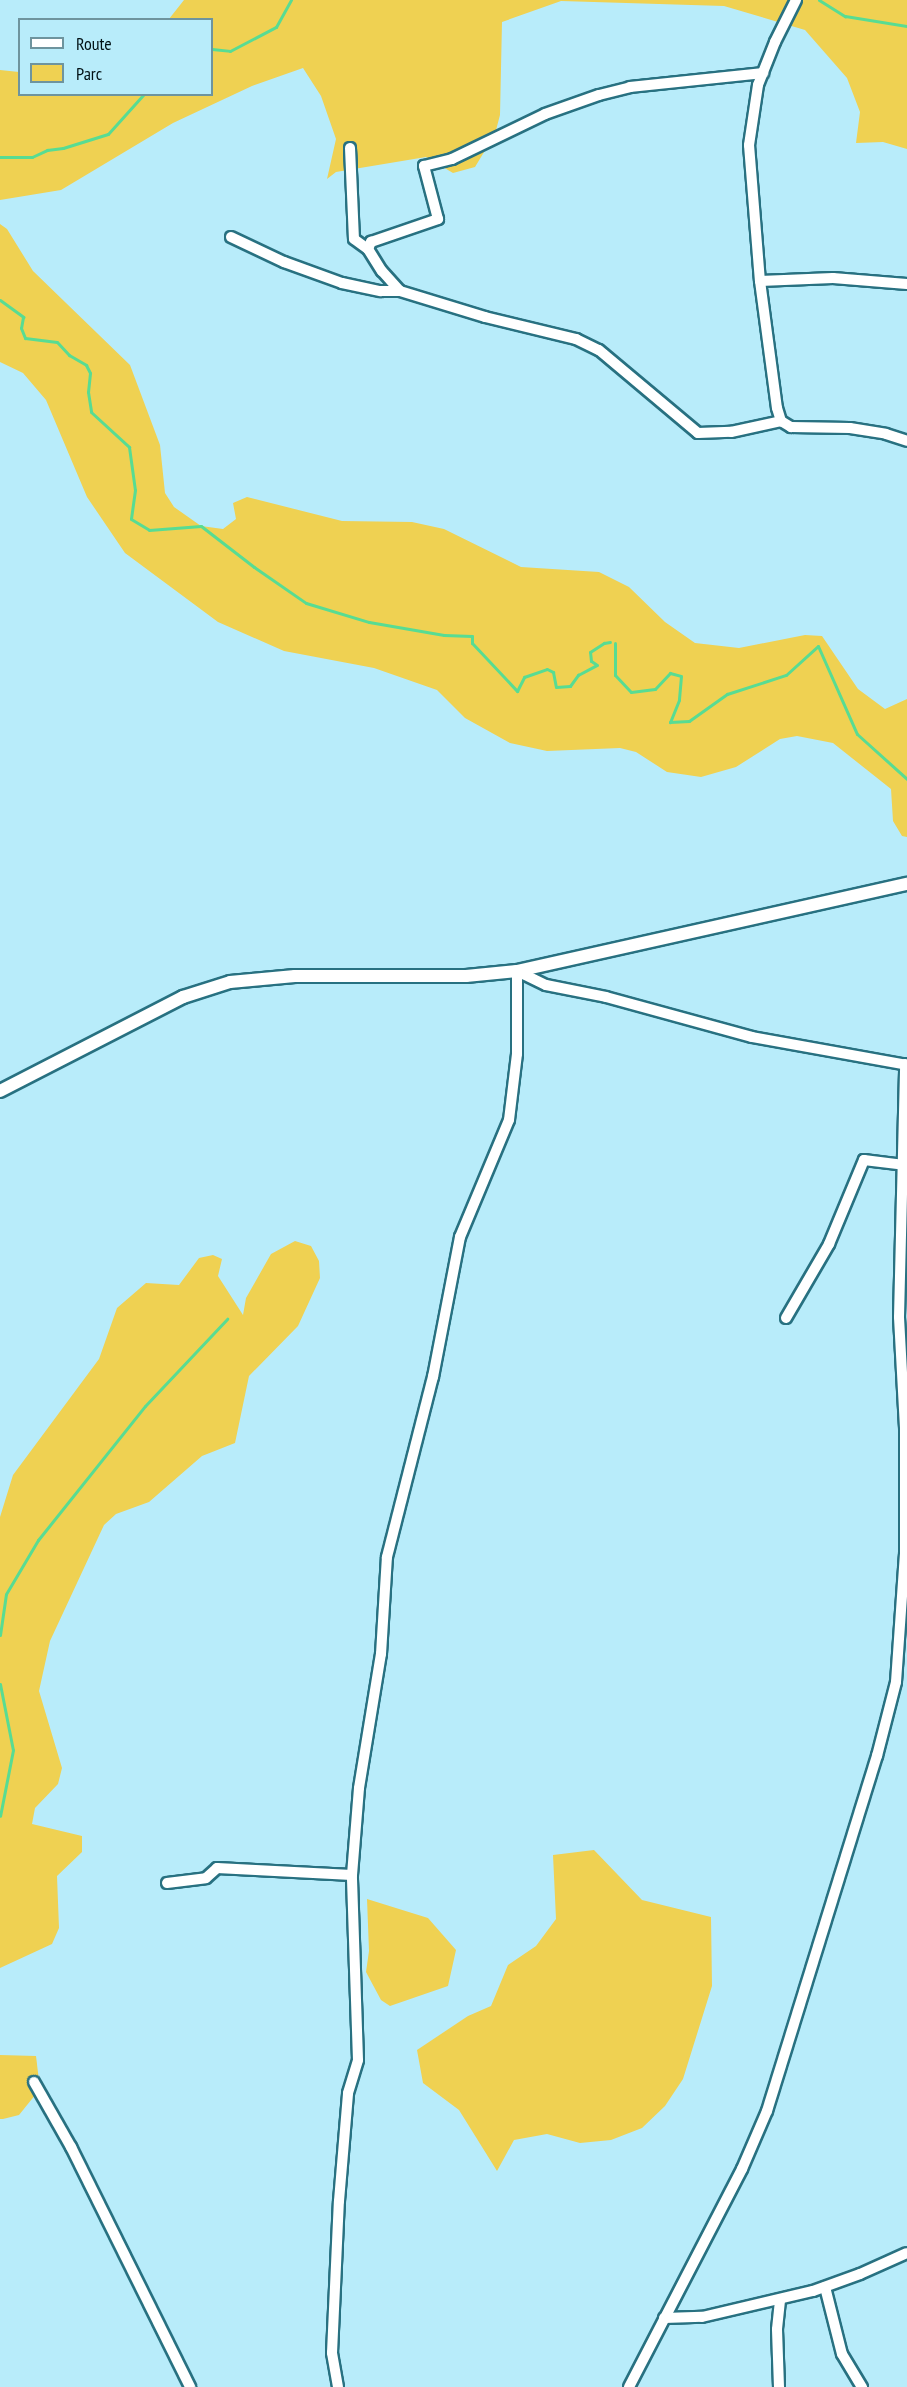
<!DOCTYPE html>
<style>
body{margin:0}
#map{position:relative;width:907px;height:2387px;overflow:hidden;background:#b8ecfa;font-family:"PT Sans Narrow",sans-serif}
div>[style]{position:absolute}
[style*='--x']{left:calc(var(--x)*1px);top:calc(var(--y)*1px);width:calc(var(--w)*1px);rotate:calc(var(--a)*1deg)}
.green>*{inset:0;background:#efd152}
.stream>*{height:3px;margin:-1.5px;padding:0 1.5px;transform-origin:1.5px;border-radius:1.5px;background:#58dc93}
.roads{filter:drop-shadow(2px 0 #287181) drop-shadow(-2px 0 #287181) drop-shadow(0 2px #287181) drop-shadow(0 -2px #287181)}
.minor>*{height:10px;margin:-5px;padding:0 5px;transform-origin:5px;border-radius:5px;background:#fff}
.tertiary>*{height:12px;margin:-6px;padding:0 6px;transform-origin:6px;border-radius:6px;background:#fff}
span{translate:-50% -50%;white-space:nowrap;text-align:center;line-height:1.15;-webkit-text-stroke:4.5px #b8ecfa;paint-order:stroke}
.legend{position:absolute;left:18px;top:18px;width:195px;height:78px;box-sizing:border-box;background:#b8ecfa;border:2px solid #6e949e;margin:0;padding:8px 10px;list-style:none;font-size:18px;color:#001014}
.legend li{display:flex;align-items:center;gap:12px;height:30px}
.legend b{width:30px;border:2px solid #6e949e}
</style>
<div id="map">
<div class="green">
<i style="clip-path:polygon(184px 0,907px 0,907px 149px,883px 142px,856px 143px,860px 112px,847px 78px,805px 30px,724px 6px,561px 1px,502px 22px,500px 115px,495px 134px,475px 167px,453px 173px,426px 157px,336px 172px,327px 179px,336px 139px,321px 96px,303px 68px,252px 86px,173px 123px,61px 190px,0 200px,0 70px,19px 72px,20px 94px,212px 94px,212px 20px,169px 19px)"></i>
<i style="clip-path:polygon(0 224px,7px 229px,33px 271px,130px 365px,160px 445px,165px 493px,174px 507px,201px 526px,223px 529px,236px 519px,233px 503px,247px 497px,342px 521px,412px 522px,444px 529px,521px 567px,599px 572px,629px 587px,665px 622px,695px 643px,739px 648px,805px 635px,822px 636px,858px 689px,885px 709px,907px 699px,907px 837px,902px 836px,893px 821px,891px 789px,833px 743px,797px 736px,780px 739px,736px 767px,701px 777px,667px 772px,636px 752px,620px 748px,547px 751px,510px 743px,465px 718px,437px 690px,374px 668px,284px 651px,218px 622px,125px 553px,87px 497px,46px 400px,23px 373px,0 362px)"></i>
<i style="clip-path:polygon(295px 1241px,311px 1246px,319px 1261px,320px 1278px,298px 1326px,249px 1376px,235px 1443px,202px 1456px,149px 1502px,116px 1514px,104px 1525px,50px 1641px,39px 1691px,62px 1768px,58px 1784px,35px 1808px,32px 1824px,82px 1836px,82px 1852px,57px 1876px,59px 1928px,52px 1944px,0 1968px,0 1517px,13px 1475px,99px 1359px,117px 1308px,146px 1283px,179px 1285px,199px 1258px,213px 1255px,222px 1259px,218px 1276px,243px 1315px,246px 1298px,271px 1254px)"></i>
<i style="clip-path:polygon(594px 1850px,642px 1900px,711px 1917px,712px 1986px,683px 2079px,665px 2106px,642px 2128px,611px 2140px,580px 2143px,547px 2134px,514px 2140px,497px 2171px,459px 2110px,423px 2083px,417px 2050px,468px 2016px,491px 2006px,508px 1965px,536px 1946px,556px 1919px,553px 1855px)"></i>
<i style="clip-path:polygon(367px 1899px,428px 1918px,456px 1950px,448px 1986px,390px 2006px,381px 2000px,366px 1972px,369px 1951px)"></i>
<i style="clip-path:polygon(0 2055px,36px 2056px,40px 2089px,19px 2115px,3px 2119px,0 2119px)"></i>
</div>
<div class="stream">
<i style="--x:819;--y:0;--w:31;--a:32"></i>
<i style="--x:845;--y:16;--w:63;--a:9.2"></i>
<i style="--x:212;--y:49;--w:18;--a:6"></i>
<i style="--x:230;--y:51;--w:52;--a:-27.6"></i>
<i style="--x:276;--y:27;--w:31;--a:-61"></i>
<i style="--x:0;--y:157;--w:32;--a:0"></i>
<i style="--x:32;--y:157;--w:17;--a:-25"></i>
<i style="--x:47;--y:150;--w:16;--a:-7"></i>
<i style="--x:63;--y:148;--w:47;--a:-17.3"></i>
<i style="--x:108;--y:134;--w:54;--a:-48"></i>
<i style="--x:0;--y:300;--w:29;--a:36"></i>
<i style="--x:23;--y:317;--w:11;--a:100"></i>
<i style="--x:21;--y:328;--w:11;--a:68"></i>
<i style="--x:25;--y:338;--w:32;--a:7"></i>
<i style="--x:57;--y:342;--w:18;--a:47"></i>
<i style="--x:69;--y:355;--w:20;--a:30"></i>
<i style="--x:86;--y:365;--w:9;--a:63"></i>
<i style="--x:90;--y:373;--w:19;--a:96"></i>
<i style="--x:88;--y:392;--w:20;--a:81"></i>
<i style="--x:91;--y:412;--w:52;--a:42.6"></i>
<i style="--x:129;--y:447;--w:43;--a:82.1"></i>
<i style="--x:135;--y:490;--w:29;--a:98"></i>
<i style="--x:131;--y:519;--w:21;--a:31"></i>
<i style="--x:149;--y:530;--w:52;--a:-4.4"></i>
<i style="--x:201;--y:526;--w:67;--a:37.7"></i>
<i style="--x:254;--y:567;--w:63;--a:34.7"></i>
<i style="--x:306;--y:603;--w:66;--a:16.8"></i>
<i style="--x:369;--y:622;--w:76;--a:9.8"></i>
<i style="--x:444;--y:635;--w:28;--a:2"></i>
<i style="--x:472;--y:636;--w:7;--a:90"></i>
<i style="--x:472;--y:643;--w:66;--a:46.8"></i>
<i style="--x:517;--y:691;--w:16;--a:-63"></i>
<i style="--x:524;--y:677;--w:24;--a:-19"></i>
<i style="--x:547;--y:669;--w:7;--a:27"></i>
<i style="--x:553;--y:672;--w:15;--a:79"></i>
<i style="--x:556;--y:687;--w:14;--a:-4"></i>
<i style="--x:570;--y:686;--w:14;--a:-54"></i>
<i style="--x:578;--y:675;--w:21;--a:-28"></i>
<i style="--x:597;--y:665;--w:7;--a:-146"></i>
<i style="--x:591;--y:661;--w:9;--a:-96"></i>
<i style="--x:590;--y:652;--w:17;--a:-33"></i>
<i style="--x:604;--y:643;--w:6;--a:-9"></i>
<i style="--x:615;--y:643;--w:32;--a:90"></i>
<i style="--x:615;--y:675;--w:23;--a:47"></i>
<i style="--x:631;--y:692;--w:24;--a:-7"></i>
<i style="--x:655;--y:689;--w:22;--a:-47"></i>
<i style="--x:670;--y:673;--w:11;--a:15"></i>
<i style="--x:681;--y:676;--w:24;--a:95"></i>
<i style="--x:679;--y:700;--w:24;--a:112"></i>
<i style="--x:670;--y:722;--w:19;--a:-3"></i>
<i style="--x:689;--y:721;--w:47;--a:-35.4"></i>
<i style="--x:727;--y:694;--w:62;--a:-17.9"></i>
<i style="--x:786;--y:675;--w:43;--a:-42.2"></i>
<i style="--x:818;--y:646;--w:96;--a:66.1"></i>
<i style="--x:857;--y:734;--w:67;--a:42"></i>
<i style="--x:0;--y:1635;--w:41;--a:-81.7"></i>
<i style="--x:6;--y:1594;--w:63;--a:-59.3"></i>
<i style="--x:38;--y:1540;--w:171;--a:-51.4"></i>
<i style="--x:145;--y:1406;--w:120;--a:-46.7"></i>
<i style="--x:0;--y:1684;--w:67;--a:78.9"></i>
<i style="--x:13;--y:1750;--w:67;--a:101.1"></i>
</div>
<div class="roads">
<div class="minor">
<i style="--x:796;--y:0;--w:47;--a:116.6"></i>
<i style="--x:775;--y:42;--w:46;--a:111.6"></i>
<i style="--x:758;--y:85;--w:61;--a:98.5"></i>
<i style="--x:749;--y:145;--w:136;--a:85.4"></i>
<i style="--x:760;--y:281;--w:128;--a:82.4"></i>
<i style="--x:777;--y:408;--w:14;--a:73"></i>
<i style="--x:781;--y:421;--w:12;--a:31"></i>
<i style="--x:791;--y:427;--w:59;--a:1"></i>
<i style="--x:850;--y:428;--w:36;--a:9"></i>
<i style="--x:886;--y:434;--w:22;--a:18"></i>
<i style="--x:350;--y:148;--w:91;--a:87.5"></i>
<i style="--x:354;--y:239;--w:17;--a:36"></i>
<i style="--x:368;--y:249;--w:26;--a:58"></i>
<i style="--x:382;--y:271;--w:27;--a:48"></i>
<i style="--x:400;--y:291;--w:89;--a:17"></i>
<i style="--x:485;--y:317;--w:94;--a:13.6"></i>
<i style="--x:576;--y:339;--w:25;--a:26"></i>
<i style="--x:599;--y:350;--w:129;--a:40"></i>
<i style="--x:698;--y:433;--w:33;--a:-2"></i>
<i style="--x:731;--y:432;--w:51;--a:-12.4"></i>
<i style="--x:231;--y:237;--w:59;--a:25.3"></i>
<i style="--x:284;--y:262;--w:62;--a:19.9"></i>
<i style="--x:342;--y:283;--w:40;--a:12"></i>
<i style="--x:381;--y:291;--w:19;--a:0"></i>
<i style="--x:368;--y:249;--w:8;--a:-67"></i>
<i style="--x:371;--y:242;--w:71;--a:-18.9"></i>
<i style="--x:438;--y:219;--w:55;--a:-104.8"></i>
<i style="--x:424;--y:166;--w:29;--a:-14"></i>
<i style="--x:452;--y:159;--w:103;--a:-25.8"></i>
<i style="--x:545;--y:114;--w:57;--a:-19.4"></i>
<i style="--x:599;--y:95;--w:32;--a:-14"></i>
<i style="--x:630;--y:87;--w:134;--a:-6"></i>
<i style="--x:760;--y:281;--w:73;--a:-2.4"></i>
<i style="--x:833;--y:278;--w:74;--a:4.6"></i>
<i style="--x:786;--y:1318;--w:86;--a:-59.8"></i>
<i style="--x:829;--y:1244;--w:91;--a:-67.4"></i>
<i style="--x:864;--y:1160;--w:38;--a:7"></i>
<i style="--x:167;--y:1883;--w:39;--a:-7"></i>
<i style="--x:206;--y:1878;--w:15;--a:-42"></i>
<i style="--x:217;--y:1868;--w:135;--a:3"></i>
<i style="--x:34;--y:2082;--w:75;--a:60.4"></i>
<i style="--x:71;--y:2147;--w:268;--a:63.6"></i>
<i style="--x:825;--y:2287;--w:69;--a:75.8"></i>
<i style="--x:842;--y:2354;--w:39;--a:59"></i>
<i style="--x:664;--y:2318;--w:38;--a:-2"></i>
<i style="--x:702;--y:2317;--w:114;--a:-13.2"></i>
<i style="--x:813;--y:2291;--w:50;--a:-19.9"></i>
<i style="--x:860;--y:2274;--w:51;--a:-24.1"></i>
<i style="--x:338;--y:2387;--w:35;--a:-100"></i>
<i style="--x:332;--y:2353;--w:152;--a:-87.4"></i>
<i style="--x:339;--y:2201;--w:108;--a:-85.2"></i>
<i style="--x:348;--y:2093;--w:34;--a:-73"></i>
<i style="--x:358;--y:2060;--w:185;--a:-91.9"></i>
<i style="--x:352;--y:1875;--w:87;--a:-85.4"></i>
<i style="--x:359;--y:1788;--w:136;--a:-80.7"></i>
<i style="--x:381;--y:1654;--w:97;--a:-86.5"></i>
<i style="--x:387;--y:1557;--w:186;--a:-75.7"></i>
<i style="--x:433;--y:1377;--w:143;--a:-79.1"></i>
<i style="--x:460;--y:1237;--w:127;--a:-67.3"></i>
<i style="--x:509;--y:1120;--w:66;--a:-83.1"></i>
<i style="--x:517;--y:1054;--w:83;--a:-90"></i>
<i style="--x:517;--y:971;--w:32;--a:26"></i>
<i style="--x:546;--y:985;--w:61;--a:11.3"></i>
<i style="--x:606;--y:997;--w:151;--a:15.3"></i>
<i style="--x:752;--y:1037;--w:158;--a:10.2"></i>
<i style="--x:629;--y:2387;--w:246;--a:-62.6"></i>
<i style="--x:742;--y:2169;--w:63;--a:-66.7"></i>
<i style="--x:767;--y:2111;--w:372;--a:-72.8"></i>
<i style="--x:877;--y:1756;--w:76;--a:-75.6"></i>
<i style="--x:896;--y:1682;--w:128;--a:-86"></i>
<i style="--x:905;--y:1554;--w:126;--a:-90"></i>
<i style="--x:905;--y:1428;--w:111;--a:-93.1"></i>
<i style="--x:899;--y:1317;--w:253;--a:-88.6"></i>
<i style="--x:779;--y:2387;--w:58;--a:-92"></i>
<i style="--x:777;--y:2329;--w:29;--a:-84"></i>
</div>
<div class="tertiary">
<i style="--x:0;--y:1091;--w:206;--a:-27.2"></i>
<i style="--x:183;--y:997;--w:49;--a:-17.7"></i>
<i style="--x:230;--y:982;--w:65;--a:-5.3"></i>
<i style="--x:295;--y:976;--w:171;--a:0"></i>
<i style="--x:466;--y:976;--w:51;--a:-5.6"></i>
<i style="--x:517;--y:971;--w:400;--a:-12.6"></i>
</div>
</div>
<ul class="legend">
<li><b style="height:8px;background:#fff"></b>Route</li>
<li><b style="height:16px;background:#efd152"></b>Parc</li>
</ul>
</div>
